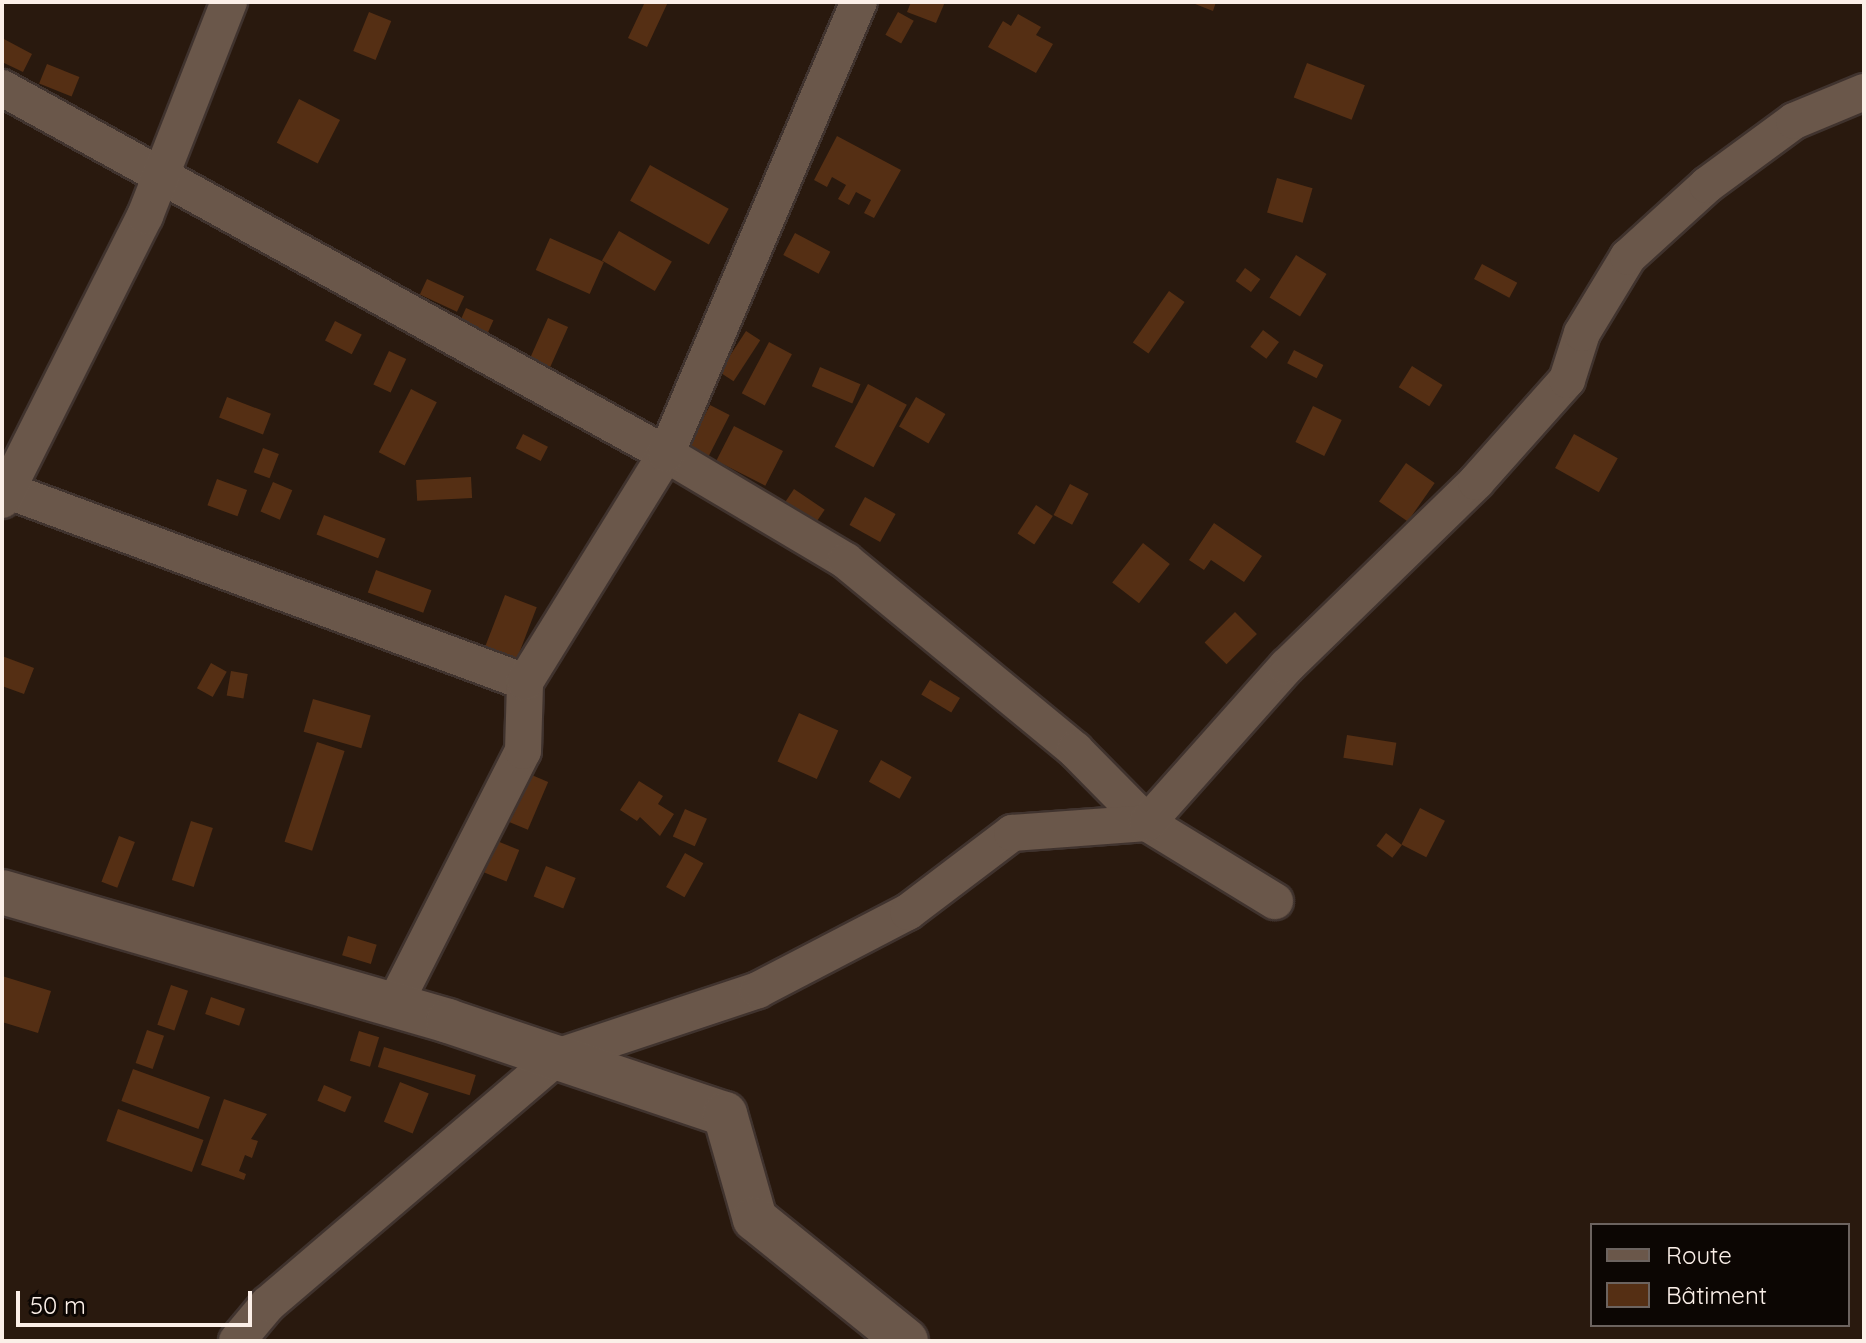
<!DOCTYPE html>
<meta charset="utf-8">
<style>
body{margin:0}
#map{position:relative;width:1866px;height:1343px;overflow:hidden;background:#29190e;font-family:Quicksand,sans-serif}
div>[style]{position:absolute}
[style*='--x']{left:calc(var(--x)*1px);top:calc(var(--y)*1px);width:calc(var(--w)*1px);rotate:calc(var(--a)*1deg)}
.building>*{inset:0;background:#552f14;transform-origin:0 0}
.roads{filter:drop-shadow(2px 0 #40332e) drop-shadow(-2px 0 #40332e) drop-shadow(0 2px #40332e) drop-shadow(0 -2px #40332e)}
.street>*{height:36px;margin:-18px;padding:0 18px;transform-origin:18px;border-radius:18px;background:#6a574a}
.secondary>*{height:44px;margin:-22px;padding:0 22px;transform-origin:22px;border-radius:22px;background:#6a574a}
span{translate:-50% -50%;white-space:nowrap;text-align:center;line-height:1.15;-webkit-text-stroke:6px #0c0603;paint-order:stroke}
.frame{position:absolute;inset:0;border:4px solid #fbefe8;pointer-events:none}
.legend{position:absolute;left:1590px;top:1223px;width:260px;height:104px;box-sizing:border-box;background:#0c0603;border:2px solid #6c635f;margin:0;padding:10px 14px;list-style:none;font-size:24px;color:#fbefe8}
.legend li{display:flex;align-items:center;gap:16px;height:40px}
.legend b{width:40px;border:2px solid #6c635f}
.scale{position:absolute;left:16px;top:1291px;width:236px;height:36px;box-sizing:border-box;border:4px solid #fbefe8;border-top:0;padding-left:10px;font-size:24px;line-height:28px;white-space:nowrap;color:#fbefe8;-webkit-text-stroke:6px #0c0603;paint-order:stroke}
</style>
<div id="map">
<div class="building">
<i style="clip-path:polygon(645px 2px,668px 2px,647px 47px,628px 38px)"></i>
<i style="clip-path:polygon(911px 2px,945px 2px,936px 23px,907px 12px)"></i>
<i style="clip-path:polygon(1190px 2px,1216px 2px,1213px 11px)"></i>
<i style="left:369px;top:12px;width:24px;height:42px;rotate:22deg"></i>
<i style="left:898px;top:12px;width:18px;height:26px;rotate:29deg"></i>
<i style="clip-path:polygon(1018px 14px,1041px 27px,1036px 35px,1053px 44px,1036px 73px,988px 47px,1003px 21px,1011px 26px)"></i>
<i style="clip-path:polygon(2px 38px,32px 54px,23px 72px,2px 62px)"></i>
<i style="left:1307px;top:63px;width:62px;height:37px;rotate:21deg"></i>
<i style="left:47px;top:64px;width:35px;height:21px;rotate:22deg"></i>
<i style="left:299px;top:99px;width:46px;height:49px;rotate:27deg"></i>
<i style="clip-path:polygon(837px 136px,901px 170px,874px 218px,864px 213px,871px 200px,856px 192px,849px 205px,838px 199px,846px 185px,832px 177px,827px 187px,814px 180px)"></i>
<i style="left:650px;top:165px;width:90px;height:41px;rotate:29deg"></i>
<i style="left:1277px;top:178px;width:37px;height:36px;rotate:16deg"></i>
<i style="left:619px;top:231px;width:61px;height:34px;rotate:30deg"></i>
<i style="left:795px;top:233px;width:40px;height:25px;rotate:28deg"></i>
<i style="left:550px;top:238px;width:59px;height:35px;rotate:24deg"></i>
<i style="left:1296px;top:255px;width:36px;height:50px;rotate:32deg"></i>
<i style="left:1482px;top:264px;width:40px;height:17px;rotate:28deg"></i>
<i style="left:1245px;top:268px;width:19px;height:16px;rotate:36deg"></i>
<i style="left:427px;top:279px;width:41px;height:17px;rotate:25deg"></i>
<i style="left:1169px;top:291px;width:19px;height:63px;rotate:35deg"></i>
<i style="left:466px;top:308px;width:30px;height:19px;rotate:24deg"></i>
<i style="left:548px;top:318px;width:22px;height:45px;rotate:24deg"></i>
<i style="left:335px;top:321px;width:30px;height:22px;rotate:27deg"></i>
<i style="left:1263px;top:330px;width:20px;height:21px;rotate:37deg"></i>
<i style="left:746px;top:331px;width:17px;height:49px;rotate:33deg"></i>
<i style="left:769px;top:342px;width:26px;height:58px;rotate:28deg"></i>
<i style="left:1294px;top:350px;width:33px;height:15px;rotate:27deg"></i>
<i style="left:389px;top:351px;width:19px;height:37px;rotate:25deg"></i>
<i style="left:1412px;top:366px;width:36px;height:25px;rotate:32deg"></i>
<i style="left:820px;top:367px;width:44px;height:21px;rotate:23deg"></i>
<i style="left:868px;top:384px;width:44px;height:71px;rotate:28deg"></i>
<i style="left:411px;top:389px;width:29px;height:71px;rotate:27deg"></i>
<i style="left:227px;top:397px;width:47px;height:22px;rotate:21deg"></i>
<i style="left:916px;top:397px;width:34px;height:34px;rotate:30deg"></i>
<i style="left:710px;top:405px;width:22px;height:49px;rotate:27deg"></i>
<i style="left:1313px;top:406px;width:32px;height:40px;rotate:26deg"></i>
<i style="left:734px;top:426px;width:55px;height:39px;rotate:27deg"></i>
<i style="left:523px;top:434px;width:28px;height:16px;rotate:27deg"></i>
<i style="left:1574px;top:434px;width:50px;height:39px;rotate:29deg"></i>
<i style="left:263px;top:448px;width:17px;height:26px;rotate:21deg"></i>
<i style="left:1406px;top:463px;width:35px;height:47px;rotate:35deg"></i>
<i style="left:471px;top:477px;width:21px;height:55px;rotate:87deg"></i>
<i style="left:217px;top:479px;width:32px;height:28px;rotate:20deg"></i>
<i style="left:273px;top:482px;width:21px;height:32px;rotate:23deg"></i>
<i style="left:1070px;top:484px;width:21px;height:35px;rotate:28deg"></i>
<i style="left:794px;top:489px;width:37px;height:27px;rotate:34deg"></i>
<i style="left:865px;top:497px;width:35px;height:32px;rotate:29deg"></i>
<i style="left:1036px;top:505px;width:20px;height:34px;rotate:33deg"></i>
<i style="left:324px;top:515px;width:66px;height:21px;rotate:21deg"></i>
<i style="clip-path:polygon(1214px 523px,1262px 556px,1244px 582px,1211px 560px,1204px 570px,1189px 560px)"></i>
<i style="left:1143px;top:543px;width:34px;height:50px;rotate:38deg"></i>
<i style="left:376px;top:570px;width:59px;height:24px;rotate:20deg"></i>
<i style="left:505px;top:595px;width:34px;height:56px;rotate:21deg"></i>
<i style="left:1235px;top:612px;width:31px;height:43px;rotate:45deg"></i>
<i style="clip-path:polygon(2px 656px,34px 668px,24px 694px,2px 686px)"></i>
<i style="left:211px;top:663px;width:18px;height:29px;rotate:29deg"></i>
<i style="left:231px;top:671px;width:17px;height:25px;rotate:10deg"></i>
<i style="left:930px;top:680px;width:35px;height:17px;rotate:31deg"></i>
<i style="left:313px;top:699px;width:60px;height:34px;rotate:16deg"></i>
<i style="left:799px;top:713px;width:43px;height:53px;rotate:24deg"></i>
<i style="left:1347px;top:735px;width:50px;height:23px;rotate:9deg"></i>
<i style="left:317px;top:742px;width:29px;height:105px;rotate:18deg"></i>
<i style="left:881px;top:760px;width:35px;height:25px;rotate:29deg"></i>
<i style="left:527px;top:773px;width:23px;height:52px;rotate:23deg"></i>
<i style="clip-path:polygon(639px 781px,663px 796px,658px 804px,674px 814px,660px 836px,640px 817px,637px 821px,620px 810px)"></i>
<i style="left:1420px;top:808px;width:28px;height:41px;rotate:27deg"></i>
<i style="left:685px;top:809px;width:24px;height:30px;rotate:24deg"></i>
<i style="left:191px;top:821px;width:23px;height:62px;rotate:18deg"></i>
<i style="left:1386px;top:833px;width:20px;height:16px;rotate:37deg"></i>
<i style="left:119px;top:836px;width:17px;height:49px;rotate:21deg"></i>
<i style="left:497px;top:841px;width:24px;height:34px;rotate:22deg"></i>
<i style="left:685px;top:853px;width:21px;height:39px;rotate:29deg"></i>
<i style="left:546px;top:866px;width:32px;height:33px;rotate:22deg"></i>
<i style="left:348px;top:936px;width:30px;height:20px;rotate:17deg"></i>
<i style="clip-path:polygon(2px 976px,51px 991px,38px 1033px,2px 1022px)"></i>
<i style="left:171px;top:985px;width:18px;height:42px;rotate:19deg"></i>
<i style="left:211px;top:997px;width:36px;height:18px;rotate:19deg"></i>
<i style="left:147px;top:1030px;width:18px;height:35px;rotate:19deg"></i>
<i style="left:359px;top:1031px;width:21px;height:31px;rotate:17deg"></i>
<i style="left:384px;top:1047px;width:96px;height:21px;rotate:17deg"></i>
<i style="left:133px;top:1069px;width:82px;height:34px;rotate:20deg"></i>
<i style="left:400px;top:1082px;width:31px;height:43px;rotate:22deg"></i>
<i style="left:324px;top:1085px;width:30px;height:17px;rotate:23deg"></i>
<i style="clip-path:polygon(224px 1099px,267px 1114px,251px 1139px,258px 1141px,252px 1158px,245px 1155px,239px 1171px,246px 1174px,244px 1180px,201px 1165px)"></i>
<i style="left:118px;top:1109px;width:91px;height:34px;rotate:20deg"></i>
</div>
<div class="roads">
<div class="street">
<i style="--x:2;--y:88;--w:758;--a:28.86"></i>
<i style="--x:666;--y:454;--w:209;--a:30.7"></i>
<i style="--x:846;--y:561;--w:297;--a:39.5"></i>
<i style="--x:1075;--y:750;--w:103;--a:45.4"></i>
<i style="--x:1147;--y:823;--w:150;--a:31.4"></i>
<i style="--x:6;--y:490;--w:553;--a:20.3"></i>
<i style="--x:2;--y:500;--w:318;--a:-63.3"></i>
<i style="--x:145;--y:216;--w:230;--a:-68.6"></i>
<i style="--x:394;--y:1005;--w:285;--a:-63.1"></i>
<i style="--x:523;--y:751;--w:69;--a:-88.3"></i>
<i style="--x:525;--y:682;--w:268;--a:-58.3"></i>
<i style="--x:666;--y:454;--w:491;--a:-66.9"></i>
<i style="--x:237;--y:1341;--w:48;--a:-50"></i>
<i style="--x:268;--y:1304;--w:380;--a:-40.5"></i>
<i style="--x:557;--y:1057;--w:212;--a:-18.4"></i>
<i style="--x:758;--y:990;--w:169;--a:-27.5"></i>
<i style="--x:908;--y:912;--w:131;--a:-37.2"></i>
<i style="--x:1012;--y:833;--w:135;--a:-4.2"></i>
<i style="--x:1147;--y:823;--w:210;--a:-48.3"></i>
<i style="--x:1287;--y:666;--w:264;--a:-44.2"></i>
<i style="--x:1476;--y:482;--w:137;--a:-48.3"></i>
<i style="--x:1567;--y:380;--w:49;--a:-72.3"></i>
<i style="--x:1582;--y:333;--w:89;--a:-58.8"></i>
<i style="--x:1628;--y:257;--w:107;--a:-42.3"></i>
<i style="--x:1707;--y:185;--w:108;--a:-36.3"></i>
<i style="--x:1794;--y:121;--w:76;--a:-22.5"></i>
</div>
<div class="secondary">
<i style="--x:2;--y:892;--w:464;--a:16.1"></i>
<i style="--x:448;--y:1021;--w:292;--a:18.6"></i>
<i style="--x:725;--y:1114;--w:109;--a:74.1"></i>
<i style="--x:755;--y:1219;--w:194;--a:38.9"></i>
</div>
</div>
<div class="frame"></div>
<ul class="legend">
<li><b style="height:10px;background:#6a574a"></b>Route</li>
<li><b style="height:22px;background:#552f14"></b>Bâtiment</li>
</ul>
<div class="scale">50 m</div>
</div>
